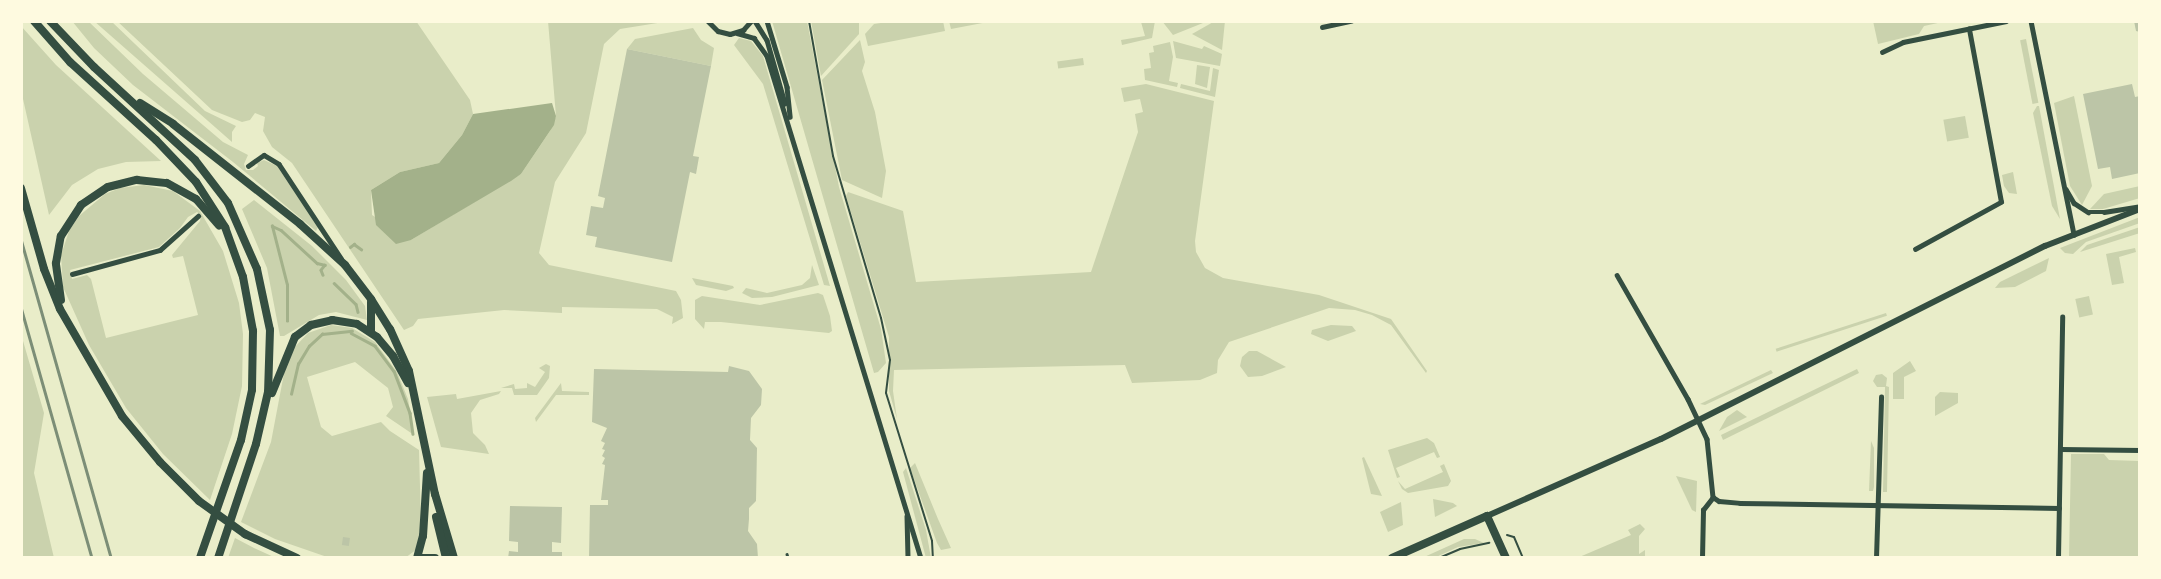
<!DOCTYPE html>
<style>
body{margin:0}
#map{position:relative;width:2161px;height:579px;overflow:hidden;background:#e9edc9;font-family:Poppins,sans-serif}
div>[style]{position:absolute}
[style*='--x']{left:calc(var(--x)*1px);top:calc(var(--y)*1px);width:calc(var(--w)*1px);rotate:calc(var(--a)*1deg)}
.green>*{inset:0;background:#cad2ad;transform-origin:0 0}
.water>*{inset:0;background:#a3b18a}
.stream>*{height:2.5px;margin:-1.25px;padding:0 1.25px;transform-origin:1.25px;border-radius:1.25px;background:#a3b18a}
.building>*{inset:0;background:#bcc5a7;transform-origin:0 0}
.path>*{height:2px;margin:-1px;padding:0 1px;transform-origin:1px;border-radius:1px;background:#344e41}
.service>*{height:2.5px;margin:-1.25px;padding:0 1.25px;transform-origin:1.25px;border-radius:1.25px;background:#344e41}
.minor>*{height:4.5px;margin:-2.25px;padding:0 2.25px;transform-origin:2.25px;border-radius:2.25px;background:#344e41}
.tertiary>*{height:6px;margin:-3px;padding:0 3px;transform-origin:3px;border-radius:3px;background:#344e41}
.primary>*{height:8px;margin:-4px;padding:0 4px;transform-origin:4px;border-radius:4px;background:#344e41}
.rail>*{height:2.5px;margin:-1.25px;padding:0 1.25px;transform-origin:1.25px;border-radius:1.25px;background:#7c8e77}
span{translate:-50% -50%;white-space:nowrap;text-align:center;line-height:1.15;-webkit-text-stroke:5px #fefae0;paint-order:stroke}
.frame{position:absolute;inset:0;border:23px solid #fefae0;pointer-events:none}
</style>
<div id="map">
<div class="green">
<i style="clip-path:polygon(72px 21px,88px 21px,143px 74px,223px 142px,248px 155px,244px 164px,246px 170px,253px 170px,258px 166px,257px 163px,264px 160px,277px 166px,318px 227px,316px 231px,233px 162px,133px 85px,94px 48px)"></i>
<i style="clip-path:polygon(94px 21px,111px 21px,205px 111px,236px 126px,232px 132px,232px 142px)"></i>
<i style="clip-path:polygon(117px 21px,416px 21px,470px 100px,473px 114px,462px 135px,439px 163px,400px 172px,371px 190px,372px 215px,411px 240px,521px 174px,550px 131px,556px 116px,548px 21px,670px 21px,620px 29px,604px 44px,586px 133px,555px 182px,539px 253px,549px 265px,676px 291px,681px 300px,683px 318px,672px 324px,673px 317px,657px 309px,562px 307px,562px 313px,504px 310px,418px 319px,413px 326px,404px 330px,292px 163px,272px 147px,263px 131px,265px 117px,255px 113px,250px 120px,242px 122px,212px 110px)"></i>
<i style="clip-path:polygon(772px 21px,807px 21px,839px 187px,881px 329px,886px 363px,878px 372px,874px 373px)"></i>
<i style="clip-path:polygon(811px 21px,859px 21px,859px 34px,821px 76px)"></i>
<i style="clip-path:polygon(894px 21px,943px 21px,945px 31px,868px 46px,865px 34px,874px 24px)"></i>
<i style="clip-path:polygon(949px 21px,993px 21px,951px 29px)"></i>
<i style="clip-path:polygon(1155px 21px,1152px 38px,1122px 45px,1121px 40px,1145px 36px,1141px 22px)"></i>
<i style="clip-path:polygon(1162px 21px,1208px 21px,1173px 35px)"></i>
<i style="clip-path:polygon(1215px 21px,1225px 21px,1222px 50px,1192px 34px)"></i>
<i style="clip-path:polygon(1873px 21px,1947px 21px,1924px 26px,1919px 34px,1878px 44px)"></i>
<i style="clip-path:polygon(21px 26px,56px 65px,161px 161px,126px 162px,98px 169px,72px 185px,49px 215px,21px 90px)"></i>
<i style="clip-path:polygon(693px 28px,701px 40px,714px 48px,711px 66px,627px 49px,635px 39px)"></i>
<i style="clip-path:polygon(739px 38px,751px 41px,763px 56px,830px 286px,824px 285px,763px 84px,734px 45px)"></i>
<i style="left:2026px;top:39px;width:65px;height:6px;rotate:79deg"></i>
<i style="clip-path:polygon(860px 40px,865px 62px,862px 71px,875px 112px,886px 171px,882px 198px,842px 180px,822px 80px)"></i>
<i style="clip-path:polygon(1173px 41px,1202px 49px,1204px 46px,1222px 54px,1220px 66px,1176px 58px)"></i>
<i style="clip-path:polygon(1170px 42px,1173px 57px,1169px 81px,1178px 83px,1177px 87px,1145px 80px,1144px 69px,1151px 68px,1149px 53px,1154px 52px,1153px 46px)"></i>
<i style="left:1083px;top:58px;width:7px;height:26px;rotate:82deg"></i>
<i style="clip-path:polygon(1197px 65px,1210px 67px,1207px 88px,1195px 84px)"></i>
<i style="clip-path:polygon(1213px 68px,1219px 70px,1215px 97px,1180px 88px,1181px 84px,1210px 91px)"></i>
<i style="clip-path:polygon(1146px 84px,1214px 101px,1195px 241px,1196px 252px,1205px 268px,1223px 278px,1319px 295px,1391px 319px,1427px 371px,1426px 373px,1391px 325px,1372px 315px,1355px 310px,1329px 308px,1229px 342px,1218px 360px,1217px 373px,1200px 380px,1132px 383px,1125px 365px,894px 370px,893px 391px,897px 419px,889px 391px,889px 337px,846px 196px,848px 192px,903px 211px,916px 282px,1091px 272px,1138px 132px,1135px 114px,1143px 112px,1140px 99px,1124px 102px,1121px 88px)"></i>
<i style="clip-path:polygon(2074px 96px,2092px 186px,2082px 205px,2070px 186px,2054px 103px)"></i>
<i style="clip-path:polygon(2037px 106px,2039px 106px,2060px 219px,2052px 206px,2033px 113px)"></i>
<i style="left:1965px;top:116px;width:22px;height:22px;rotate:80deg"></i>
<i style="clip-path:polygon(2013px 172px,2017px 194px,2009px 193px,2004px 186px,2002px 175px)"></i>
<i style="clip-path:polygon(evenodd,144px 185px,173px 191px,200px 211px,223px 251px,239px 303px,243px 334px,242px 386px,232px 434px,210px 500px,163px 454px,126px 408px,89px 345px,63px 287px,61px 255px,69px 231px,79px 216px,105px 194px,120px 188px,144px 185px,197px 212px,201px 215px,200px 221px,172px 255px,173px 258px,183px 256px,198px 315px,106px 338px,91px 279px,87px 275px,72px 279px,70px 270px,159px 247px,180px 228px,188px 217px,197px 212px)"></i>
<i style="clip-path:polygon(2140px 186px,2140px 198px,2103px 209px,2090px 209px,2104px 194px)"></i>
<i style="clip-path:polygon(254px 200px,312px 246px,346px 280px,365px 306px,367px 320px,336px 312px,319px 315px,284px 336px,280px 336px,267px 268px,242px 209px)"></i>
<i style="clip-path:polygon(2140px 217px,2140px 223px,2086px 242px,2073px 254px,2065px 253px,2060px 248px)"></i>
<i style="clip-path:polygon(2140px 227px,2140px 233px,2080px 252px,2087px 245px)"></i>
<i style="clip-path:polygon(2135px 248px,2136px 252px,2119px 257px,2124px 283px,2112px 285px,2106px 254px)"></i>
<i style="clip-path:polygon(2049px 258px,2046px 271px,2015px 287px,1995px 288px,2000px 282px)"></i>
<i style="clip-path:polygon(812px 265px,819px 285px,772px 297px,752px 298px,742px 293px,746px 288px,767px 293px,802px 285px,810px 278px)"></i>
<i style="clip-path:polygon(692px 278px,733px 286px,734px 288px,726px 291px,696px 285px)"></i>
<i style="clip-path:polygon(818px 293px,823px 295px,830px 316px,832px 331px,829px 333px,721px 322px,705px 322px,704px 329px,695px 319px,695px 300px,702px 296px,760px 305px)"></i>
<i style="left:2089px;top:296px;width:19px;height:14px;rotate:78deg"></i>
<i style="left:1886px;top:313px;width:3px;height:116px;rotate:72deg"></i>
<i style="clip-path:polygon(331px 325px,352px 328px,375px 342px,397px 372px,408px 399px,414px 435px,386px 416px,393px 407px,388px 388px,355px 362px,307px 377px,321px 427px,332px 436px,381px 422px,390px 431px,419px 450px,421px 523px,417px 549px,405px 558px,330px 558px,275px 539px,241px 522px,271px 442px,285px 368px,294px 348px,308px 333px)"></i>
<i style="clip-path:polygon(1331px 325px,1352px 326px,1356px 331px,1328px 341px,1311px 334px,1312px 330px)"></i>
<i style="clip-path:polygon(21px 334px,44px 413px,34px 473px,54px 558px,21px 558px)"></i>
<i style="clip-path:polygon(1249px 351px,1257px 351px,1286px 367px,1262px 376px,1248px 377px,1240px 366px,1242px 357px)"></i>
<i style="clip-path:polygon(1910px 361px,1916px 371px,1904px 377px,1904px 399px,1893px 399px,1893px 373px)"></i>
<i style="clip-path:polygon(546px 364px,550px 366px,549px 378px,537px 395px,514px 395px,512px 388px,501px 388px,514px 384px,515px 389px,527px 388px,527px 383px,535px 387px,545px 372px,539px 368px)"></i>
<i style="clip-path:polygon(1857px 369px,1859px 373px,1723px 440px,1721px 435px)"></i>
<i style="clip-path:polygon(1771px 370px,1773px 373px,1705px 405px,1700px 404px)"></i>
<i style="clip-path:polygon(1882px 374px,1887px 378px,1886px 386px,1889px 387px,1887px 492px,1883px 492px,1885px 387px,1877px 387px,1873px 381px,1876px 375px)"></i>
<i style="clip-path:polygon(561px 383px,562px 391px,589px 392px,589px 395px,556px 395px,536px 422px,535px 418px)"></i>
<i style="clip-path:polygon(501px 391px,499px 394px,480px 400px,471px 413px,473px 433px,485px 445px,489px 454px,441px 447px,427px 397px,456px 394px,457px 399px)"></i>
<i style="clip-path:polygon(1940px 392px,1958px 393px,1958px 403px,1935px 416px,1935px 397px)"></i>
<i style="clip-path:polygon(1737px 410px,1747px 417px,1719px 431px,1727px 417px)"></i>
<i style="clip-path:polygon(1427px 438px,1434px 443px,1440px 457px,1437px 458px,1434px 452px,1396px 468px,1400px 477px,1397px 478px,1388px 450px)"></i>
<i style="clip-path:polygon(1871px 441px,1874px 448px,1874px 487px,1873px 491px,1869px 491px)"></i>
<i style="clip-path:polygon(2071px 454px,2104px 454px,2109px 460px,2140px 461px,2140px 557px,2069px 558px)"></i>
<i style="clip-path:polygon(1364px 457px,1382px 496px,1371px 494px,1362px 458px)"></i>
<i style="clip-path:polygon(915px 463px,938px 519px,951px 548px,941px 550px,937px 543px,910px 468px)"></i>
<i style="clip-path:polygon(1444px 464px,1451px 481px,1448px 486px,1408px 493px,1402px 489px,1398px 481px,1405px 489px,1443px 472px,1440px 466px)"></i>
<i style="clip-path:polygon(906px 468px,926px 530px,931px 558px,926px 558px,903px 472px)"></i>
<i style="clip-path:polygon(1676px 476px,1697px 481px,1696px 512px,1692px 510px)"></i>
<i style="clip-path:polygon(1433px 499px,1453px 503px,1457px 506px,1435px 517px)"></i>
<i style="clip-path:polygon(1401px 502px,1403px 525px,1388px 532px,1380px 512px)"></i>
<i style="clip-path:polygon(1640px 524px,1645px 529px,1639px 536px,1639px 554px,1645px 550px,1645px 558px,1577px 558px,1631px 535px,1628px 530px)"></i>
<i style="clip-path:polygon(235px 538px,254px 548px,276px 558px,228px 558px)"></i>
<i style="clip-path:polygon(1464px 539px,1475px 539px,1484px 543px,1458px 547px,1434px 558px,1422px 558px)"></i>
</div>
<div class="water">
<i style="clip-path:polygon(552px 103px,556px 116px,554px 125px,521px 174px,511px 181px,411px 240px,396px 244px,376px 225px,371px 190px,400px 172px,439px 163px,462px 135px,473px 114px)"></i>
</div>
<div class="stream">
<i style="--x:350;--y:247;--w:5;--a:-37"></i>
<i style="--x:354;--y:244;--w:9;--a:36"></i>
<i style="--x:334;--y:283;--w:30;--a:44"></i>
<i style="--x:356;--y:304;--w:8;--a:76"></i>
<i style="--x:287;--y:321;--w:36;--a:-90"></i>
<i style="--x:287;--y:285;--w:61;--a:-104.3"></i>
<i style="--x:272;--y:226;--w:10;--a:24"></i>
<i style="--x:281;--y:230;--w:49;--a:42.5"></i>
<i style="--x:317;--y:263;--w:8;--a:14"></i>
<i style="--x:325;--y:265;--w:6;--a:129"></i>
<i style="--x:321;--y:270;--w:5;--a:68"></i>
<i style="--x:351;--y:333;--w:27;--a:28"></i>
<i style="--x:375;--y:346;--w:31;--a:53"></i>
<i style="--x:394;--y:371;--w:45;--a:69.1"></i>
<i style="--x:410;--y:413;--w:21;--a:82"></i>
<i style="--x:291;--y:394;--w:31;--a:-77"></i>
<i style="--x:298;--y:364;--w:21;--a:-59"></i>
<i style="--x:309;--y:346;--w:18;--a:-43"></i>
<i style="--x:322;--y:334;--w:30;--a:-6"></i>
</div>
<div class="building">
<i style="clip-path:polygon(2134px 21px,2140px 21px,2140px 32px,2136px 31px)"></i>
<i style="clip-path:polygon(627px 49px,711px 66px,693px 156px,699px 157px,696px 174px,690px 172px,672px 262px,595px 247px,597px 237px,586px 235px,591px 206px,603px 208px,605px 198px,598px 196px)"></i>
<i style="clip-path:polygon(2132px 84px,2135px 97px,2140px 96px,2140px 173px,2112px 179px,2110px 167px,2098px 169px,2083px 94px)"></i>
<i style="clip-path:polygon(729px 366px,749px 371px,762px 389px,761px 405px,751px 418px,750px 440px,757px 448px,756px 501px,749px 508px,749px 519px,748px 531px,757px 544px,758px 558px,589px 558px,590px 505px,608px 505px,608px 500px,601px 500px,605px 465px,602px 464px,605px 458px,602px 456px,605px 450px,602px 449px,605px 443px,601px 441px,607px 428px,592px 422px,594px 369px,728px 372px)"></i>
<i style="clip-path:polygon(510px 506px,562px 507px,561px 543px,552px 542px,552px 552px,562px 552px,562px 558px,508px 558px,509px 551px,518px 552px,518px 542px,509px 541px)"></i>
<i style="left:343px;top:537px;width:7px;height:8px;rotate:8deg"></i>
</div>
<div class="path">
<i style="--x:809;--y:21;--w:137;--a:79.9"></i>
<i style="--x:833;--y:156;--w:169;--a:73.5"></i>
<i style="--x:881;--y:318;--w:43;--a:77.9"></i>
<i style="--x:890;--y:360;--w:33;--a:97"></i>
<i style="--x:886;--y:393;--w:155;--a:72.7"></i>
<i style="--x:932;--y:541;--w:17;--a:87"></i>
<i style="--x:1507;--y:535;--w:7;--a:16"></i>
<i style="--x:1514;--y:537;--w:23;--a:67"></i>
<i style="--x:1439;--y:558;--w:23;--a:-23"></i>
<i style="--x:1460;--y:549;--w:30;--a:-12"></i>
</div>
<div class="service">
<i style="--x:787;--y:554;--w:4;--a:76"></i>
<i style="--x:872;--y:558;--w:1;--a:0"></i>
</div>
<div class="minor">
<i style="--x:708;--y:21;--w:14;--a:45"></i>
<i style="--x:718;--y:31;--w:12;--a:14"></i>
<i style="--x:730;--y:34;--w:14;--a:-17"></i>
<i style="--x:743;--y:30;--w:12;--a:-48"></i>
<i style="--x:755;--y:21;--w:22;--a:58"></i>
<i style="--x:767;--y:40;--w:66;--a:74.1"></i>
<i style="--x:767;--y:21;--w:69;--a:73.1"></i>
<i style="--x:787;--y:87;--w:30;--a:84"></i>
<i style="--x:2031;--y:21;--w:218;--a:78.6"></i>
<i style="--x:1322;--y:27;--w:30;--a:-12"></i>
<i style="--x:737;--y:33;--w:18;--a:16"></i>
<i style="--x:754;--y:38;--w:22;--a:54"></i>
<i style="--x:767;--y:56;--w:525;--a:72.95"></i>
<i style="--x:1882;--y:52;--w:23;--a:-25"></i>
<i style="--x:1903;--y:42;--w:105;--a:-11.5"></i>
<i style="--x:248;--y:166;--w:19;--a:-35"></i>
<i style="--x:264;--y:155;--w:17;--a:31"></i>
<i style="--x:279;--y:164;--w:113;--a:56.6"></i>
<i style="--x:2066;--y:189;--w:16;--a:60"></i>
<i style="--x:2074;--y:203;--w:17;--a:33"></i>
<i style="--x:2088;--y:212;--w:16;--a:0"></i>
<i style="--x:2104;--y:212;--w:36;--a:-9"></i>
<i style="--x:1915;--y:249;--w:98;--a:-28.7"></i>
<i style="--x:2001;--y:202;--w:176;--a:-100.5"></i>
<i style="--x:72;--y:274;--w:91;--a:-15.3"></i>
<i style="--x:160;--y:250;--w:51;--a:-41.8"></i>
<i style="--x:1617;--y:275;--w:143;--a:60.2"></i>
<i style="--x:1688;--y:399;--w:44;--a:64.6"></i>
<i style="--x:1707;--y:439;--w:58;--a:84.1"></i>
<i style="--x:2061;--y:449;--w:79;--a:0.7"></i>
<i style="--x:1713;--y:497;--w:7;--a:34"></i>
<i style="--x:1719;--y:501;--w:21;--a:5"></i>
<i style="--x:1740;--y:503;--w:319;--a:0.9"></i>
<i style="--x:907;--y:516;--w:42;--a:88.6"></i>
<i style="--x:1702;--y:558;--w:48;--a:-88.8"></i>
<i style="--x:1703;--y:510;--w:16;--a:-52"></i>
<i style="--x:1876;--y:558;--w:161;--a:-88.2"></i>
<i style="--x:2058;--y:558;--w:241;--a:-89"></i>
</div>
<div class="tertiary">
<i style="--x:1487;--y:516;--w:190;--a:-23.9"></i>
<i style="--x:1661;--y:439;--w:430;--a:-26.7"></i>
<i style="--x:2045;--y:246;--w:102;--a:-21.3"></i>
</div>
<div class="primary">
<i style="--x:34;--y:21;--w:55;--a:48.7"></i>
<i style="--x:70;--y:62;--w:116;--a:42.2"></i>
<i style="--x:156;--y:140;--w:58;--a:46.4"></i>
<i style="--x:196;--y:182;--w:54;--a:57.2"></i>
<i style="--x:225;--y:227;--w:53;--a:70.2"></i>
<i style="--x:243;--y:277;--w:55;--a:79.5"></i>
<i style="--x:253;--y:331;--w:59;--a:91"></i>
<i style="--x:252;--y:390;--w:51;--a:102.4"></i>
<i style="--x:241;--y:440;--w:125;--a:109.2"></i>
<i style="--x:50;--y:21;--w:64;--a:46.3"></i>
<i style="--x:94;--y:67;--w:137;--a:42.6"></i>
<i style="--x:195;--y:160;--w:54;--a:52.5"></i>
<i style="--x:228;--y:203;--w:72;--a:66.3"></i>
<i style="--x:257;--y:269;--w:62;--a:78"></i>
<i style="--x:270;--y:330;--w:62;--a:91.8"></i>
<i style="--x:268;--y:392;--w:53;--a:103"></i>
<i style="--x:256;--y:444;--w:120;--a:108.4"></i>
<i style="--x:140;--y:103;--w:39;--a:32"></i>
<i style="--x:173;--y:124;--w:162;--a:38.2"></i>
<i style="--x:300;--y:224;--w:61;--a:42.3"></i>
<i style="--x:345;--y:265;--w:43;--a:52.6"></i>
<i style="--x:371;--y:299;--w:36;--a:58"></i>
<i style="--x:390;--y:329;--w:46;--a:65.7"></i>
<i style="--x:409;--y:371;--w:126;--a:78.1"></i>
<i style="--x:435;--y:494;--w:67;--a:73.5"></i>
<i style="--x:21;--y:188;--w:84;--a:74.1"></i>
<i style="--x:44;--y:269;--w:43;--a:68.2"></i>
<i style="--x:60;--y:309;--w:124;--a:59.9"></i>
<i style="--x:122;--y:416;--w:60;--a:50.4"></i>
<i style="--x:160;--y:462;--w:55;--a:45"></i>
<i style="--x:199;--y:501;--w:57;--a:35.7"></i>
<i style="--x:245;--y:534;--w:57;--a:24.8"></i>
<i style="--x:61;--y:300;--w:37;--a:-98"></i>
<i style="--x:56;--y:263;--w:27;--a:-80"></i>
<i style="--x:61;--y:236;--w:37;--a:-57"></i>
<i style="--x:81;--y:205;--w:32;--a:-34"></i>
<i style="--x:108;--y:187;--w:30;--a:-14"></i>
<i style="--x:137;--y:180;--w:30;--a:6"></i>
<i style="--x:167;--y:183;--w:33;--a:29"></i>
<i style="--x:196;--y:199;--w:35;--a:49"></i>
<i style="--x:371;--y:332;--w:30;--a:-90"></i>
<i style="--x:272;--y:393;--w:61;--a:-67.7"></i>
<i style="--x:295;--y:337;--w:20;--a:-37"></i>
<i style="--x:311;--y:325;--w:22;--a:-13"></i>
<i style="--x:332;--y:320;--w:25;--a:9"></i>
<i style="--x:357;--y:324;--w:24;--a:33"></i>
<i style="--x:377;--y:337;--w:25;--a:50"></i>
<i style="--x:393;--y:356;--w:31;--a:61"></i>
<i style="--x:436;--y:517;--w:42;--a:76.3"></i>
<i style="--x:417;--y:558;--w:23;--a:-75"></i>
<i style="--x:423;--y:536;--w:63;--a:-86.4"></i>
<i style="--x:418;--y:558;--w:17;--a:0"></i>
<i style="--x:1392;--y:558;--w:104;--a:-23.9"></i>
<i style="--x:1487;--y:516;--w:46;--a:65.7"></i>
</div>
<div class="rail">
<i style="--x:21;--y:239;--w:331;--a:74.2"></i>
<i style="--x:21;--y:307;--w:261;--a:74.2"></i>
</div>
<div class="frame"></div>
</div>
